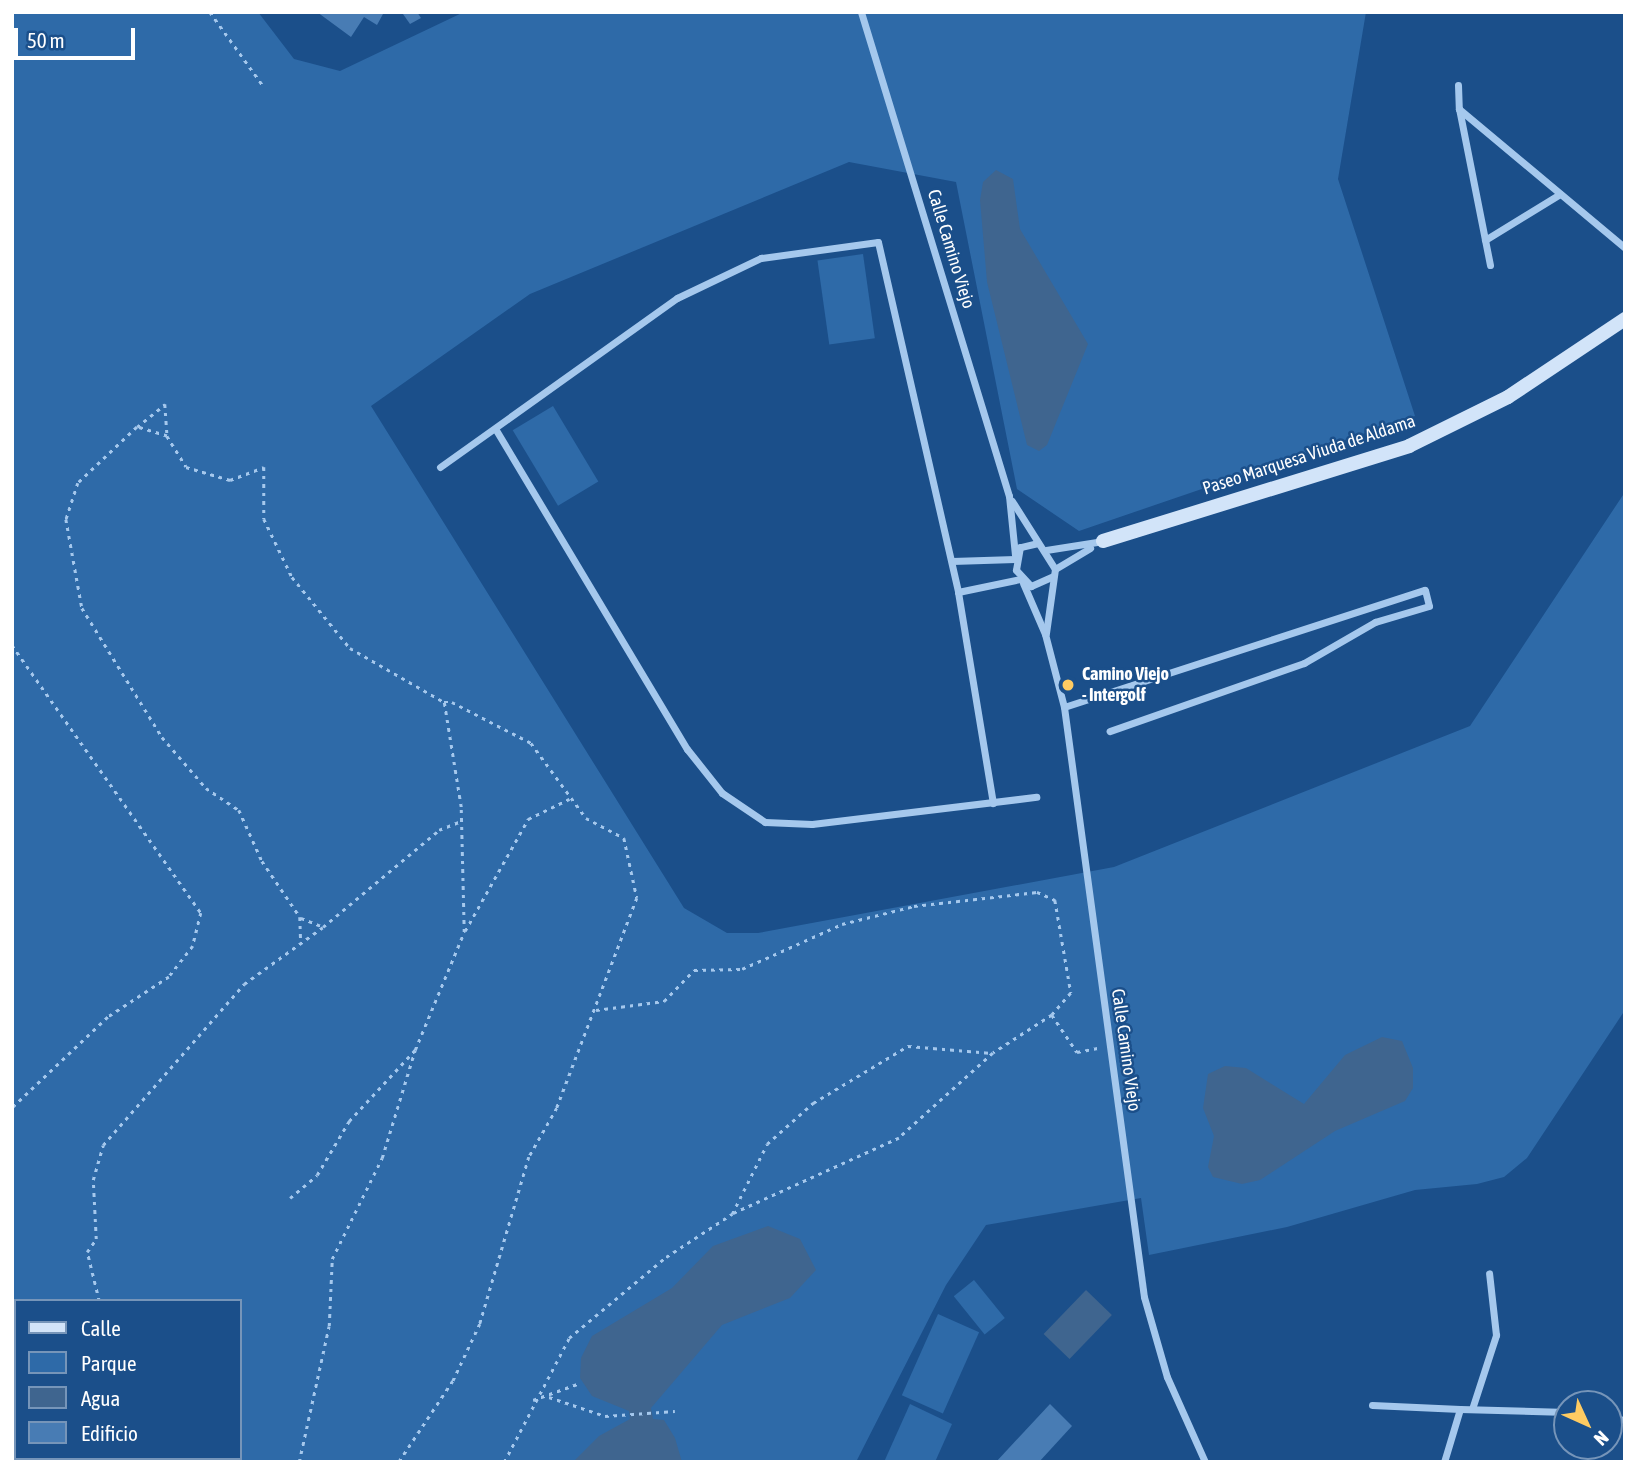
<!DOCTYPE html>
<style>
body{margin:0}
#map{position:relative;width:1637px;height:1474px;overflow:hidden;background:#1b4f8a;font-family:"Asap Condensed",sans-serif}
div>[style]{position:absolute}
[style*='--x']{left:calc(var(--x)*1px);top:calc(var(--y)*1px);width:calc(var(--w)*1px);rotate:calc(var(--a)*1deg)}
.green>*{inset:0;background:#2e6aa8;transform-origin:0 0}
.water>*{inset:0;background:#3f658f;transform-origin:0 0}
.building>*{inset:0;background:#487cb4}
.path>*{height:2.5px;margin-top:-1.25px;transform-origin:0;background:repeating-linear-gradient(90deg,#a5c8ed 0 3.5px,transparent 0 8.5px)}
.street>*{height:7px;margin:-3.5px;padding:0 3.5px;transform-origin:3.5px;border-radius:3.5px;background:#a5c8ed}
.secondary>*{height:14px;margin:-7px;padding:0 7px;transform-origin:7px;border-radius:7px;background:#d2e4f9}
.dots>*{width:19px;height:19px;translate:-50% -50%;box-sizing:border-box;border:4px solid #1b4f8a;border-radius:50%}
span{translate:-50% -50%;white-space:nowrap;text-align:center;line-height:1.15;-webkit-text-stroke:5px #1b4f8a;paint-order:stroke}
.street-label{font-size:18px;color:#fff}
.poi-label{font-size:18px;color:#fff;font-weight:700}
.left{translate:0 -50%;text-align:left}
.frame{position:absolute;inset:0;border:14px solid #fff;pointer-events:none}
.legend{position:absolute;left:14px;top:1299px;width:228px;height:161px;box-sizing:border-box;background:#1b4f8a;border:2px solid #7695b9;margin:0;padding:9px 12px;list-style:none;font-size:21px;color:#fff}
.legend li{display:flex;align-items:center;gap:14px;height:35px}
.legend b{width:35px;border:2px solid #7695b9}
.north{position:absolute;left:1553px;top:1390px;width:70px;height:70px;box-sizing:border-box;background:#1b4f8a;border:2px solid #7695b9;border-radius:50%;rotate:135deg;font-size:19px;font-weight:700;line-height:28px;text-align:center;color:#fff}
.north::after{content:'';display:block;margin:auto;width:24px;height:32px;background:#fecb62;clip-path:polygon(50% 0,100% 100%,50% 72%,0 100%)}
.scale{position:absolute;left:14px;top:28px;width:121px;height:32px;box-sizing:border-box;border:4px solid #fff;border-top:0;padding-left:9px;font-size:21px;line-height:24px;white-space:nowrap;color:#fff;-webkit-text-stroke:5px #1b4f8a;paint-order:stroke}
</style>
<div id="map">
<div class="green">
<i style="clip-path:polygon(evenodd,12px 12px,258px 12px,294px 59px,340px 71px,464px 12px,1366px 12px,1338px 179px,1415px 416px,1079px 531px,1017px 489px,956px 182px,849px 162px,530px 294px,371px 406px,684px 908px,727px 933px,758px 933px,1114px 867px,1470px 726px,1625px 492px,1625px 1010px,1527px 1158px,1504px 1177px,1477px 1184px,1415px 1190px,1287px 1227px,1149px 1255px,1141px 1198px,986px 1225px,946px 1285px,856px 1462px,12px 1462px,12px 12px,16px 1301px,240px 1301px,240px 1458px,16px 1458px,16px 1301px)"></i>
<i style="left:863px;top:254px;width:85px;height:46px;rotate:82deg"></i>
<i style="left:553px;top:406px;width:88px;height:47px;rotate:59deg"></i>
<i style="left:974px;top:1280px;width:49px;height:26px;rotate:51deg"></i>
<i style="left:938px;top:1314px;width:45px;height:89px;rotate:24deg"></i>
<i style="clip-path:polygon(910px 1404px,952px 1424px,935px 1462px,884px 1462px)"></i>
</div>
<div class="water">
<i style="clip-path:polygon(996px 170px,1013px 179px,1020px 229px,1088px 344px,1047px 445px,1039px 451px,1027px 445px,987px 282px,980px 200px,983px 182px)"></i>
<i style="clip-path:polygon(1382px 1037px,1402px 1041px,1413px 1068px,1413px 1088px,1405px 1101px,1335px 1131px,1260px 1180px,1242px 1184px,1213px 1177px,1208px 1167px,1214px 1136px,1203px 1108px,1208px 1074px,1225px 1066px,1246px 1068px,1304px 1104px,1345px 1055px)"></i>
<i style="clip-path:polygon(768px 1226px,800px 1239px,816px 1270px,790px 1298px,722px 1325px,651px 1408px,653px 1419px,664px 1420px,675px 1438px,682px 1462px,573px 1462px,599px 1436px,630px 1419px,629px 1411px,592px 1396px,580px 1378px,581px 1358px,592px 1336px,672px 1288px,713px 1246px)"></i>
<i style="left:1086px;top:1290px;width:36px;height:61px;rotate:44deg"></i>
</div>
<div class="building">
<i style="clip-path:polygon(317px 12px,379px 12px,383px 14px,377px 25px,364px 17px,351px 37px)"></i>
<i style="clip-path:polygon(417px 12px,421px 18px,410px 24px,403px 14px)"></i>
<i style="clip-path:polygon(1050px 1404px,1072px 1426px,1039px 1462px,996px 1462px)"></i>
</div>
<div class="path">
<i style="--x:210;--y:12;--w:89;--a:54.2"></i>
<i style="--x:137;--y:427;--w:36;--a:-39"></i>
<i style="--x:165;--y:404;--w:32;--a:86"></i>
<i style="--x:167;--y:436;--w:36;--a:58"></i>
<i style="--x:186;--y:467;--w:46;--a:16.5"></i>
<i style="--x:230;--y:480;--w:36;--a:-21"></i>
<i style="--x:264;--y:467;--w:52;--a:90"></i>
<i style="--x:264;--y:519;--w:64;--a:64.2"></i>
<i style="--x:292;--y:577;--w:92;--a:50.8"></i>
<i style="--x:350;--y:648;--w:108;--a:29.9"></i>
<i style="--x:167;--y:436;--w:31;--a:-163"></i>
<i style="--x:137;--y:427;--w:81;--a:136.5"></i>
<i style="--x:78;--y:483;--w:38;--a:108"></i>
<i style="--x:66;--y:519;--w:90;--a:79.8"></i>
<i style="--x:82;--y:608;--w:152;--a:58.2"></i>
<i style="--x:162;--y:737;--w:67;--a:49.2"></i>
<i style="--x:206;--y:788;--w:40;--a:34"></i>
<i style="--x:239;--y:810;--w:56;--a:65.7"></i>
<i style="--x:262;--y:861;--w:68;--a:55.8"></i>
<i style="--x:300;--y:917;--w:27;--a:88"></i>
<i style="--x:12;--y:645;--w:328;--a:54.8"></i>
<i style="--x:201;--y:913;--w:34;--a:104"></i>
<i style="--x:193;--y:946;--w:39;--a:128"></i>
<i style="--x:169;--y:977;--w:73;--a:146.7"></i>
<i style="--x:108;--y:1017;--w:132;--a:136.5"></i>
<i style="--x:301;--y:918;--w:24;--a:22"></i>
<i style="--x:323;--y:927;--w:151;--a:-39.9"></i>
<i style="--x:439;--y:830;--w:24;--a:-22"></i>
<i style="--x:465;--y:931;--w:129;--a:-60.6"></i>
<i style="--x:528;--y:819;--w:46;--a:-26"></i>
<i style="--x:596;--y:1010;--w:69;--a:-7.5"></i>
<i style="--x:664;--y:1001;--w:43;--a:-45.9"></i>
<i style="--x:694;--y:970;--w:48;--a:-1.2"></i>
<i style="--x:742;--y:969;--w:110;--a:-24.2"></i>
<i style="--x:842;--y:924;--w:74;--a:-14"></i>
<i style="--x:914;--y:906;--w:124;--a:-6.5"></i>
<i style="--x:1037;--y:892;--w:20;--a:24"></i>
<i style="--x:1055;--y:900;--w:94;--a:80.2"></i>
<i style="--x:1071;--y:993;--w:29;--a:131"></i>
<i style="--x:1052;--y:1015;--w:70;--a:147.2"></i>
<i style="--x:993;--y:1053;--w:127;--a:137.9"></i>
<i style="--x:899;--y:1138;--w:183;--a:155.5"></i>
<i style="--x:1052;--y:1015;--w:45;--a:56"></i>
<i style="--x:1077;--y:1052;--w:21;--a:-11"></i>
<i style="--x:290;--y:1198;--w:35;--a:-40"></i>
<i style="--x:317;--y:1175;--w:63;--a:-59.3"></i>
<i style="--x:349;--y:1121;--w:97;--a:-47.1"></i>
<i style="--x:99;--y:1301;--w:50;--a:-103.8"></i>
<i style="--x:87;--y:1252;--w:16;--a:-55"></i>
<i style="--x:96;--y:1239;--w:59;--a:-92.9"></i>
<i style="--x:93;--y:1180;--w:36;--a:-74"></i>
<i style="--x:103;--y:1145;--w:214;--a:-48.8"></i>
<i style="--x:244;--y:984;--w:97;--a:-35.8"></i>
<i style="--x:549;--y:1397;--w:59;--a:18.7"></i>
<i style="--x:605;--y:1416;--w:70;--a:-4.1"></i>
<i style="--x:533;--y:1400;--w:50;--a:-19.9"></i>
<i style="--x:152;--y:1458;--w:4;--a:76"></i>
<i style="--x:299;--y:1462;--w:139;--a:-77.6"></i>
<i style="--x:329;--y:1326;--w:67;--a:-87.4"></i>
<i style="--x:332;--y:1259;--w:113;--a:-63.7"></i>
<i style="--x:382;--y:1158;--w:113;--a:-73"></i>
<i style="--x:415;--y:1050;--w:128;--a:-67.4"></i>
<i style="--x:464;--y:932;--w:125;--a:-91.4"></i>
<i style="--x:461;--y:807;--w:106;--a:-99.2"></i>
<i style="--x:444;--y:702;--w:8;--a:0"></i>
<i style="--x:452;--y:702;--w:89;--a:27.4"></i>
<i style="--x:531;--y:743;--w:93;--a:53.7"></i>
<i style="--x:586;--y:818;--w:43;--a:27.8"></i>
<i style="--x:624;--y:838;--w:61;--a:77.8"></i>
<i style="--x:637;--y:898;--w:225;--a:110.9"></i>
<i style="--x:557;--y:1108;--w:56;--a:119.7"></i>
<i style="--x:529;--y:1157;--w:174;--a:106.4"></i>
<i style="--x:480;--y:1324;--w:63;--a:115.3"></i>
<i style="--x:453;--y:1381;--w:97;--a:123.7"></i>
<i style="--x:504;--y:1462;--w:140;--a:-62.3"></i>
<i style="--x:569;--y:1338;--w:126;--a:-39.9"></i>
<i style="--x:666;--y:1257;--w:79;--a:-33.1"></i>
<i style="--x:732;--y:1214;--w:78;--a:-63.4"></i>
<i style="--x:767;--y:1144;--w:62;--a:-41.7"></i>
<i style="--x:813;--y:1103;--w:111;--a:-31"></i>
<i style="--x:908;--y:1046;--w:84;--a:4.8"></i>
</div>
<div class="street">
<i style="--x:861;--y:12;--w:506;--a:73"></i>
<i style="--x:1009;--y:496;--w:59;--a:84.2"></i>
<i style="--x:1458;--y:85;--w:24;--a:88"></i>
<i style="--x:1485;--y:240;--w:88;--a:-31.5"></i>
<i style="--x:1490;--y:265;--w:159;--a:-101.2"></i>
<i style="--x:1459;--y:109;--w:217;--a:39.9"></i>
<i style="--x:496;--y:430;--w:372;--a:59.1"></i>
<i style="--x:687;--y:749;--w:56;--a:51.5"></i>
<i style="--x:722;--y:793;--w:52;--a:34"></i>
<i style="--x:765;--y:822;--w:47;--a:2.4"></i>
<i style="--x:812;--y:824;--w:226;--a:-6.9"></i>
<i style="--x:440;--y:467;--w:291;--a:-35.5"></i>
<i style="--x:677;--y:298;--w:93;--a:-25.5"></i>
<i style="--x:761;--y:258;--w:118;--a:-7.8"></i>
<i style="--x:878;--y:242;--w:359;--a:77.1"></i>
<i style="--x:958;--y:592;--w:214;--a:80.6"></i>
<i style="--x:1012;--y:501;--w:80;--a:57.7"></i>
<i style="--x:1055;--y:569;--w:65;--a:98"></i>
<i style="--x:1038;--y:543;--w:18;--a:167"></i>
<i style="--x:1020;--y:547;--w:23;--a:100"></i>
<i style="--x:1016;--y:570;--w:22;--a:47"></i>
<i style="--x:1031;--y:586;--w:24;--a:-24"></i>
<i style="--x:1046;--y:550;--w:58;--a:-9"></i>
<i style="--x:952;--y:561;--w:63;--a:-1.8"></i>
<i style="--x:1055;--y:569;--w:41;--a:-31"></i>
<i style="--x:1023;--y:583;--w:56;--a:66.7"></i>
<i style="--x:1045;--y:634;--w:75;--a:75.4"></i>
<i style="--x:1064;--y:707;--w:595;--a:82.28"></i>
<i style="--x:1144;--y:1297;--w:83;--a:74"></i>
<i style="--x:1167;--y:1377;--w:93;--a:65.9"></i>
<i style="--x:958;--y:592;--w:63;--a:-11.8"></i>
<i style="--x:1064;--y:707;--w:379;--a:-18"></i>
<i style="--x:1425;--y:590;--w:16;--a:76"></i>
<i style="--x:1429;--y:606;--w:56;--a:163.5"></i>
<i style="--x:1375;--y:622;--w:82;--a:150"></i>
<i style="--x:1304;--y:663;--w:206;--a:160.7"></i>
<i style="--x:1372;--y:1405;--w:88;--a:2.6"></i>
<i style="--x:1472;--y:1409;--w:78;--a:-72"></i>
<i style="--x:1496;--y:1335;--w:62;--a:-96.4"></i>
<i style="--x:1609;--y:1418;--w:16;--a:7"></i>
<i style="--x:1444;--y:1462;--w:55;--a:-73.2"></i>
<i style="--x:1460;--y:1409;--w:107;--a:1.6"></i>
</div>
<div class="secondary">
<i style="--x:1103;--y:541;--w:320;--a:-17.2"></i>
<i style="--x:1409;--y:446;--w:110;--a:-26.3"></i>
<i style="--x:1508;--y:397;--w:141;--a:-33.7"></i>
</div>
<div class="dots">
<i style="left:1068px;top:685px;background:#fecb62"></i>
</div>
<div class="street-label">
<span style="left:951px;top:249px;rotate:73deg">Calle Camino Viejo</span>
<span style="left:1309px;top:455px;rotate:-18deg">Paseo Marquesa Viuda de Aldama</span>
<span style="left:1126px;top:1050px;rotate:82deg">Calle Camino Viejo</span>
</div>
<div class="poi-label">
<span class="left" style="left:1082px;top:685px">Camino Viejo<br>- Intergolf</span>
</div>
<div class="frame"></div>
<ul class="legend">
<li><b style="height:9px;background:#d2e4f9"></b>Calle</li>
<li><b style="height:19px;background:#2e6aa8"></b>Parque</li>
<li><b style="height:19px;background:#3f658f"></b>Agua</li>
<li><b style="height:19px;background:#487cb4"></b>Edificio</li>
</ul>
<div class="north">N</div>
<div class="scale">50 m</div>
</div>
